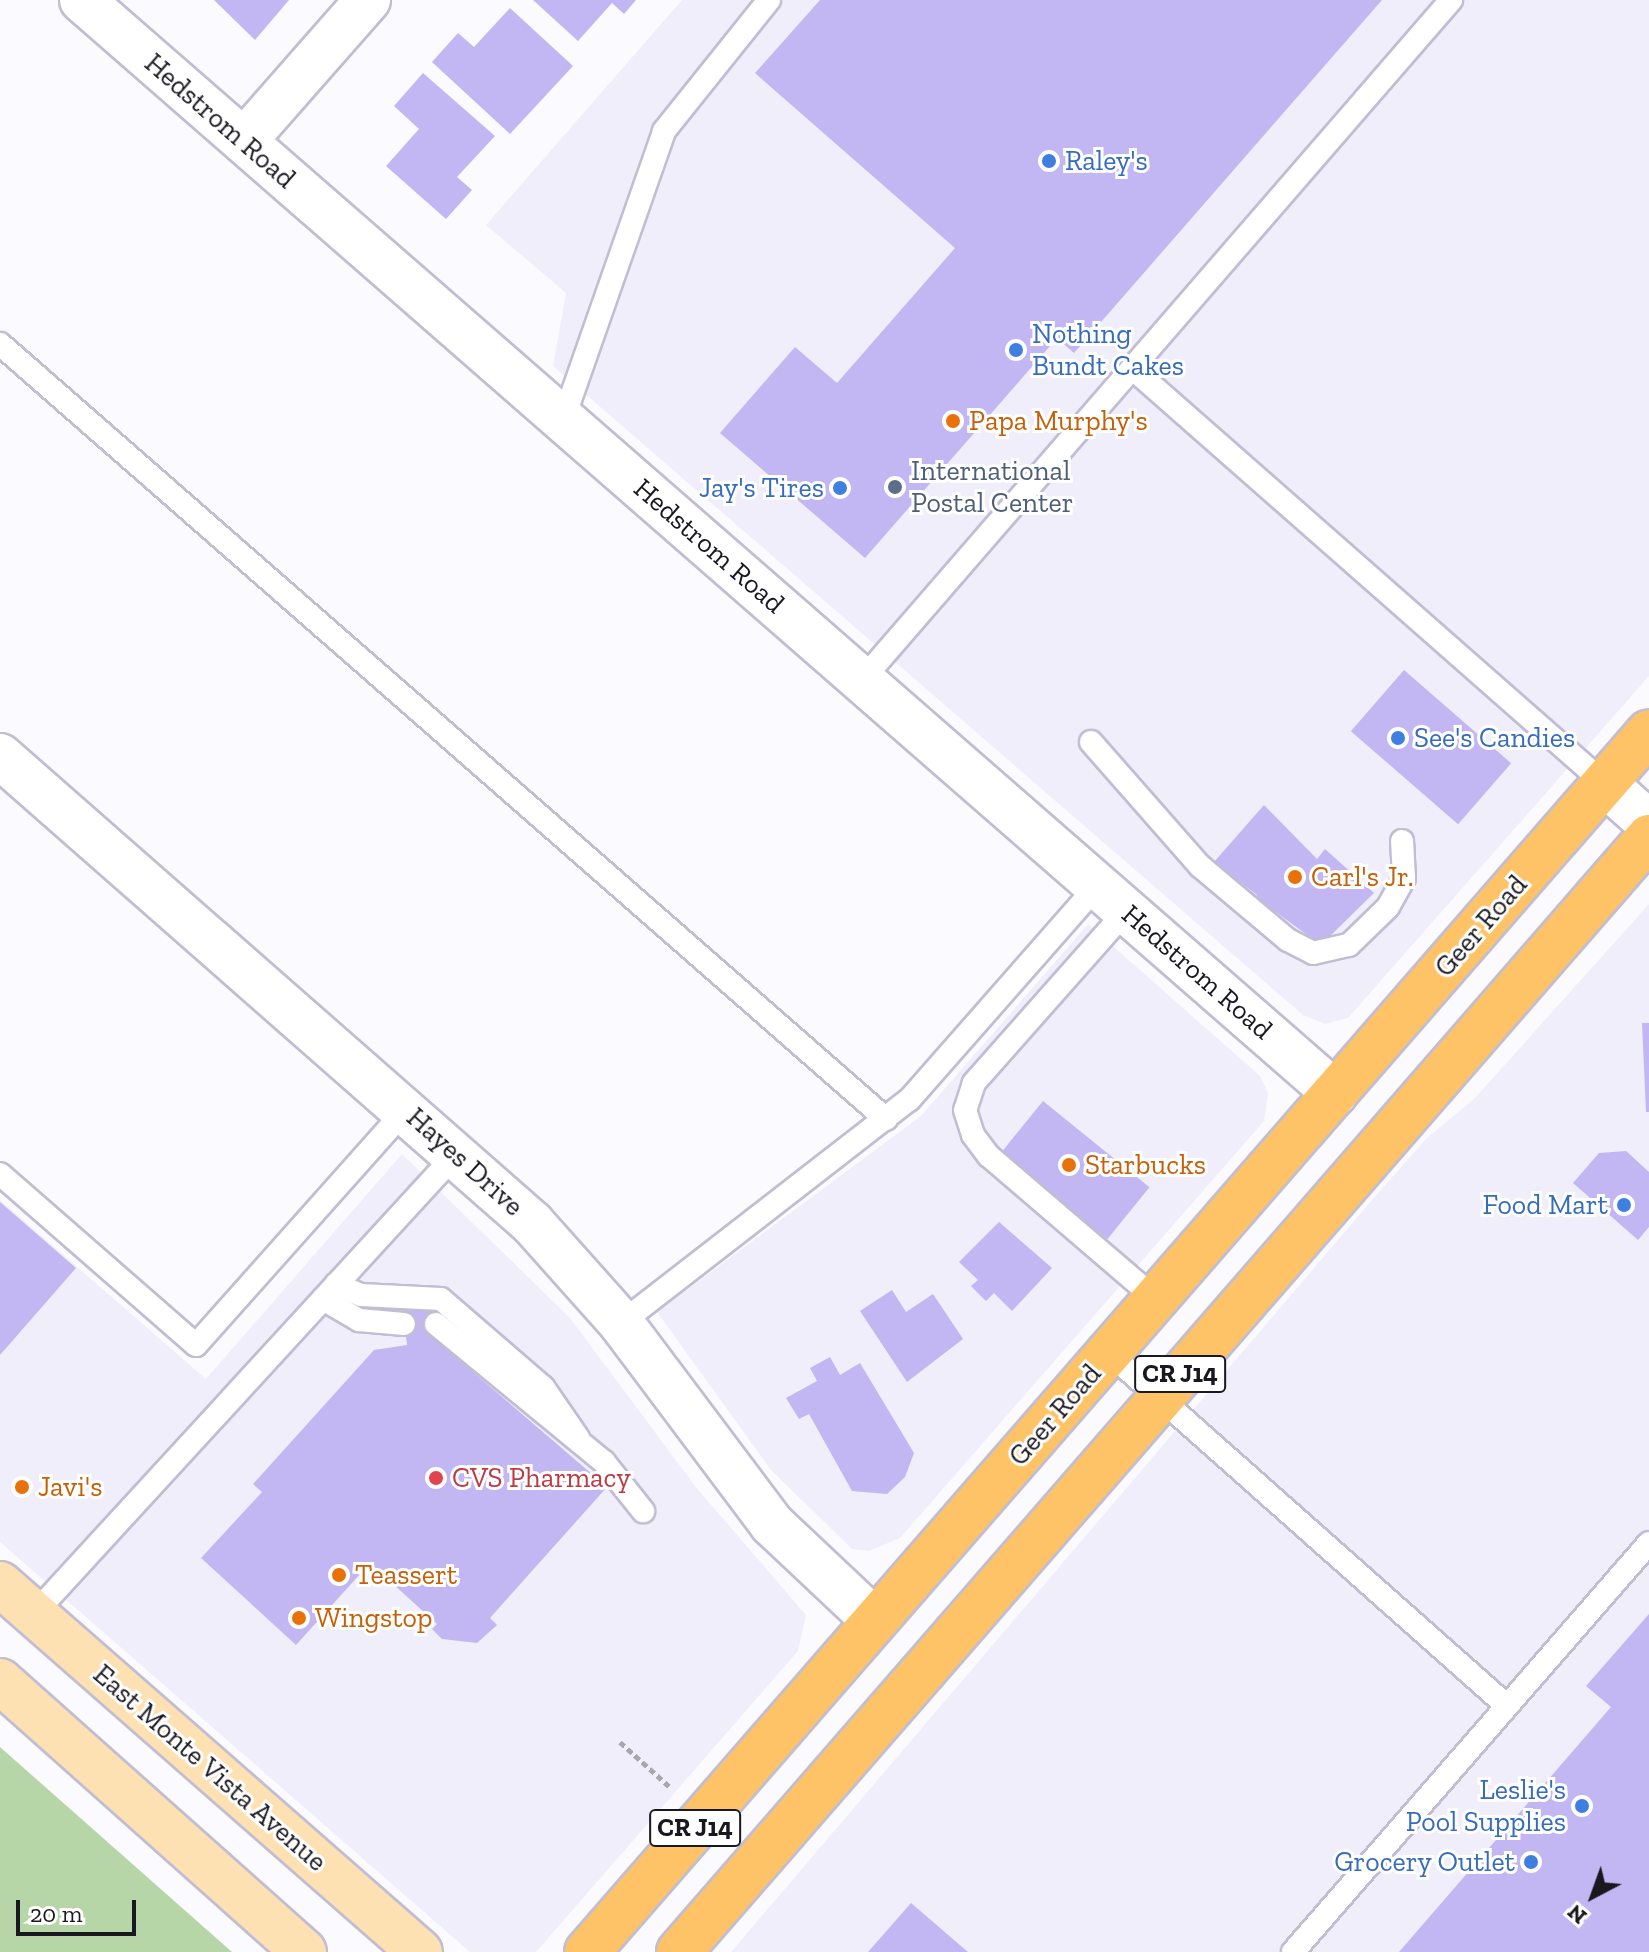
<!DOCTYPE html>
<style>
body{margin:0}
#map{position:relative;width:1649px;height:1952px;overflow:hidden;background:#fbfaff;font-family:"Zilla Slab",serif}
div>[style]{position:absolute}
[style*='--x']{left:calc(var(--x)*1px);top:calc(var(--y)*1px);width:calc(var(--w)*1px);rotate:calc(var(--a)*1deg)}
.built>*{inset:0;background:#f0eefa}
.green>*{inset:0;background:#b7d6a7}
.building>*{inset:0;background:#c2b7f3;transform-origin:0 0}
.path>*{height:5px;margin-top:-2.5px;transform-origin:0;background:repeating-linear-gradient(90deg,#a8a7ad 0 6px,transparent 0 10px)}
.roads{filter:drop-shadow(2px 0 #c1bdd3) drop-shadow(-2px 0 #c1bdd3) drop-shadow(0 2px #c1bdd3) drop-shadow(0 -2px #c1bdd3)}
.lane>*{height:22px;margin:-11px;padding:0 11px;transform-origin:11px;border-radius:11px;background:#fff}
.street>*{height:44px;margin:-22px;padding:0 22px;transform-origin:22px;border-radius:22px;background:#fff}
.secondary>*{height:44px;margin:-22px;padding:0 22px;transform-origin:22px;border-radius:22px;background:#fee1b2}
.primary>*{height:44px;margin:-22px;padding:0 22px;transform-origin:22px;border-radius:22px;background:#fdc366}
.dots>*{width:22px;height:22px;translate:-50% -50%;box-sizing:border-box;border:4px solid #fff;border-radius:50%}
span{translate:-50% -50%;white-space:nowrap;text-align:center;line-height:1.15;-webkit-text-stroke:6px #fff;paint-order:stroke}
.shield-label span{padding:2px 6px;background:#fff;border:2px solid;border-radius:6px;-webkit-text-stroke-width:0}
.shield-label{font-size:26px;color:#191820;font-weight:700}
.street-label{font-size:28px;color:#191820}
.shop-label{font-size:28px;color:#366cbe}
.left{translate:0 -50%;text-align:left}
.right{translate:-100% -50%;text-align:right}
.food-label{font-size:28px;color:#c56008}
.service-label{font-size:28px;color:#4e5e75}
.health-label{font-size:28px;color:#be3a42}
.north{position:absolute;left:1553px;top:1856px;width:80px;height:80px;-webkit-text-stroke:6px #fff;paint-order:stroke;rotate:221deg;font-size:22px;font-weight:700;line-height:32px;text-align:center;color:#191820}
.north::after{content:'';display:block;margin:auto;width:28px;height:36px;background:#191820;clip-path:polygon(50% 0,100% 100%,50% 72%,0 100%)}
.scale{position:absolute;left:16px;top:1900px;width:120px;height:36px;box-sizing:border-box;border:4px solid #191820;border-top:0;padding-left:10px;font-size:24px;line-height:28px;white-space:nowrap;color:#191820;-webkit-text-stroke:6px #fff;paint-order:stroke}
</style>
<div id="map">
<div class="built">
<i style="clip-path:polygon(682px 0,1649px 0,1649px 676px,1348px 1018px,1325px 1024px,1303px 1015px,553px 366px,566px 293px,486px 225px)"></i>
<i style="clip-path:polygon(1649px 904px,1649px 1952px,731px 1952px,1372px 1200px,1426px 1139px,1475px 1098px)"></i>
<i style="clip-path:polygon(1088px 924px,1260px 1076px,1268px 1093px,1264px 1121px,900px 1538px,869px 1551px,852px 1549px,771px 1470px,657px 1312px,921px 1116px)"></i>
<i style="clip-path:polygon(402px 1154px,570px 1318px,695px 1486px,806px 1615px,798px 1651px,536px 1952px,470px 1952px,0 1542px,0 1200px,206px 1379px)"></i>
</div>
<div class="green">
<i style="clip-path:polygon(0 1747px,232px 1952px,0 1952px)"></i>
</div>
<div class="building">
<i style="clip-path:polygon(214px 0,289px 0,255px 40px)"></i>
<i style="clip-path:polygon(533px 0,636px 0,624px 14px,612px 3px,578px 41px)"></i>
<i style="clip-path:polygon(820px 0,1382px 0,1074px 353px,1057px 338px,865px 558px,720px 433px,795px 347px,837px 383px,955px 248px,755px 73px)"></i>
<i style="clip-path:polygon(510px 8px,573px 66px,510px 134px,432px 62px,458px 33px,474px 47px)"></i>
<i style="clip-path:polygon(423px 73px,495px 136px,457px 177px,472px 190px,446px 219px,386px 166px,419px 129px,394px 106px)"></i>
<i style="left:1404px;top:670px;width:142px;height:81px;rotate:41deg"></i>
<i style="clip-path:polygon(1264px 805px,1317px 859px,1325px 849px,1374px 893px,1321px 945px,1273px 910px,1269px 914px,1254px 899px,1257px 895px,1214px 862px)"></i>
<i style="clip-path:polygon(1642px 1023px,1649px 1023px,1649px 1112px,1646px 1112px)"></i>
<i style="left:1043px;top:1101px;width:137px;height:67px;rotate:39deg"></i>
<i style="clip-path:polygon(1626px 1151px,1649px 1172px,1649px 1227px,1638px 1240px,1573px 1183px,1599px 1153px)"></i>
<i style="clip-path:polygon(0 1202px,76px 1268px,0 1355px)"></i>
<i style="clip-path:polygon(999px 1222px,1052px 1268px,1012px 1311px,994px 1293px,986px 1301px,971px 1286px,978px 1280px,959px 1262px)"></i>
<i style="clip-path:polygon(892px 1290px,906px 1312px,933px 1294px,963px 1339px,907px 1382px,860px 1311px)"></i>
<i style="clip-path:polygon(433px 1303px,438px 1342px,607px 1487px,490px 1618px,497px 1625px,477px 1643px,442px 1639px,432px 1629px,437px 1624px,370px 1563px,296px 1645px,201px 1558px,262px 1492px,253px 1484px,374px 1350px,407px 1345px,402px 1306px)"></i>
<i style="clip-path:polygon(830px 1357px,840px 1375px,860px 1363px,914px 1453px,905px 1477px,887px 1494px,852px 1491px,809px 1414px,799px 1419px,786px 1398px,817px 1381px,810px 1368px)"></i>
<i style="clip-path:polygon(1649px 1614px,1649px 1952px,1399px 1952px,1611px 1707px,1586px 1686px)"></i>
<i style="clip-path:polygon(911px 1903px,968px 1952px,868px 1952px)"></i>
</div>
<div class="path">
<i style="--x:620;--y:1742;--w:67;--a:42"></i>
</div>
<div class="roads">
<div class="lane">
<i style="--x:0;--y:344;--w:1177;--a:41.18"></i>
<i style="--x:1132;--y:368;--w:628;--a:41.32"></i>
<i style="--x:563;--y:420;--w:306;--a:-70.7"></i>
<i style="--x:664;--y:131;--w:168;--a:-51.3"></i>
<i style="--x:862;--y:680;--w:900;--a:-49.1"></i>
<i style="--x:1091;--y:742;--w:165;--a:48.7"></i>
<i style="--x:1200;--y:866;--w:115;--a:40.1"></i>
<i style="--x:1288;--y:940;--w:28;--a:27"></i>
<i style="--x:1313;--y:953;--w:37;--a:-13"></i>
<i style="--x:1349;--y:945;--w:54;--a:-44.3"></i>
<i style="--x:1388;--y:907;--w:33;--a:-61"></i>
<i style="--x:1404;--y:878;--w:37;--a:-93"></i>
<i style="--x:1126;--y:911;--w:230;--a:131.5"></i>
<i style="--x:974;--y:1083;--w:28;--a:108"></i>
<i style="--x:965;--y:1110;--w:26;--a:72"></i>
<i style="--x:973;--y:1135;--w:26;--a:53"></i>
<i style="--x:989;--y:1156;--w:220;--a:40.6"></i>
<i style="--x:0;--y:1174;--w:260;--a:41.1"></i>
<i style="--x:196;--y:1345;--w:316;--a:-48.3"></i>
<i style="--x:336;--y:1284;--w:27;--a:24"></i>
<i style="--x:361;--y:1295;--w:80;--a:2.9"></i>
<i style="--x:441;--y:1299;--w:135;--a:40.8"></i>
<i style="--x:543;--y:1387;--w:62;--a:55.5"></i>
<i style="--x:323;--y:1299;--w:42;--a:30.3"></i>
<i style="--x:359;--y:1320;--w:45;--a:5.1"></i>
<i style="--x:621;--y:1323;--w:364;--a:-37.8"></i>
<i style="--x:909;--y:1100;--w:285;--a:-48.7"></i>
<i style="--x:436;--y:1324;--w:217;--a:39.4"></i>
<i style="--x:604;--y:1462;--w:63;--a:51.5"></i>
<i style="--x:1109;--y:1353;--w:532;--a:41.57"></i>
<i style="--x:34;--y:1614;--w:626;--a:-47.46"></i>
<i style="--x:1293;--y:1952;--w:542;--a:-48.96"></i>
</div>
<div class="street">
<i style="--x:82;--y:0;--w:1663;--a:41.1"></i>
<i style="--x:244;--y:141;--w:188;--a:-48.7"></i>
<i style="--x:0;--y:756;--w:708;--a:41.28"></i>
<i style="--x:532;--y:1223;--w:134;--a:48.3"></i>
<i style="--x:621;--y:1323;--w:251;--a:53.1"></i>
<i style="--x:772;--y:1524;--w:141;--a:43.3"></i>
<i style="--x:1604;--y:783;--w:60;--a:41.6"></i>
</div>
<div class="secondary">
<i style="--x:0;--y:1584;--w:558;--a:41.22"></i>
<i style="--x:0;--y:1681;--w:407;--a:41.7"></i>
</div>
<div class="primary">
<i style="--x:587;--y:1952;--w:1617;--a:-48.96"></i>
<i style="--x:679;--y:1952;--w:1478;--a:-48.98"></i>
</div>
</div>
<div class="dots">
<i style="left:1049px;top:161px;background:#3f7fe0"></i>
<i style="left:1016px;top:350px;background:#3f7fe0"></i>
<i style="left:953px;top:421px;background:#e8710a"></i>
<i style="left:895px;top:487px;background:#5c6f8a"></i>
<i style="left:840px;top:488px;background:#3f7fe0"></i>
<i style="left:1398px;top:738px;background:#3f7fe0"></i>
<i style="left:1295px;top:877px;background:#e8710a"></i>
<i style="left:1069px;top:1165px;background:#e8710a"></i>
<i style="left:1624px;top:1205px;background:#3f7fe0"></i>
<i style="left:436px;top:1478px;background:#e0444e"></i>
<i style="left:22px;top:1487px;background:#e8710a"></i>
<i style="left:339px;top:1575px;background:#e8710a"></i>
<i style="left:299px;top:1618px;background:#e8710a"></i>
<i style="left:1582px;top:1806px;background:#3f7fe0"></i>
<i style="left:1531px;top:1862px;background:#3f7fe0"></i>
</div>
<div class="shield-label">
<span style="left:1180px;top:1374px">CR J14</span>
<span style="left:695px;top:1828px">CR J14</span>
</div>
<div class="street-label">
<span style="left:220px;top:121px;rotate:41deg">Hedstrom Road</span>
<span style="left:709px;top:546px;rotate:41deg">Hedstrom Road</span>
<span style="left:1481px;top:926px;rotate:-49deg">Geer Road</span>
<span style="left:1197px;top:972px;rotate:41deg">Hedstrom Road</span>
<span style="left:465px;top:1162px;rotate:42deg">Hayes Drive</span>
<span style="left:1055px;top:1415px;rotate:-49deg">Geer Road</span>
<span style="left:210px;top:1768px;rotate:41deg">East Monte Vista Avenue</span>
</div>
<div class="shop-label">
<span class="left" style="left:1065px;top:161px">Raley's</span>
<span class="left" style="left:1032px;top:350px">Nothing<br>Bundt Cakes</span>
<span class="right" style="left:824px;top:488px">Jay's Tires</span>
<span class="left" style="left:1414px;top:738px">See's Candies</span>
<span class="right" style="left:1608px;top:1205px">Food Mart</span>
<span class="right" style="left:1566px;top:1806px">Leslie's<br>Pool Supplies</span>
<span class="right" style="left:1515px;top:1862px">Grocery Outlet</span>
</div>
<div class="food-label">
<span class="left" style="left:969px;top:421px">Papa Murphy's</span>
<span class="left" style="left:1311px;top:877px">Carl's Jr.</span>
<span class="left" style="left:1085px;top:1165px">Starbucks</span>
<span class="left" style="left:38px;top:1487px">Javi's</span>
<span class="left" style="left:355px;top:1575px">Teassert</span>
<span class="left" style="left:315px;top:1618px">Wingstop</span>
</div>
<div class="service-label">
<span class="left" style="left:911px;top:487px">International<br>Postal Center</span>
</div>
<div class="health-label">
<span class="left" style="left:452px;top:1478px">CVS Pharmacy</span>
</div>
<div class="north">N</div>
<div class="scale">20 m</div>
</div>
